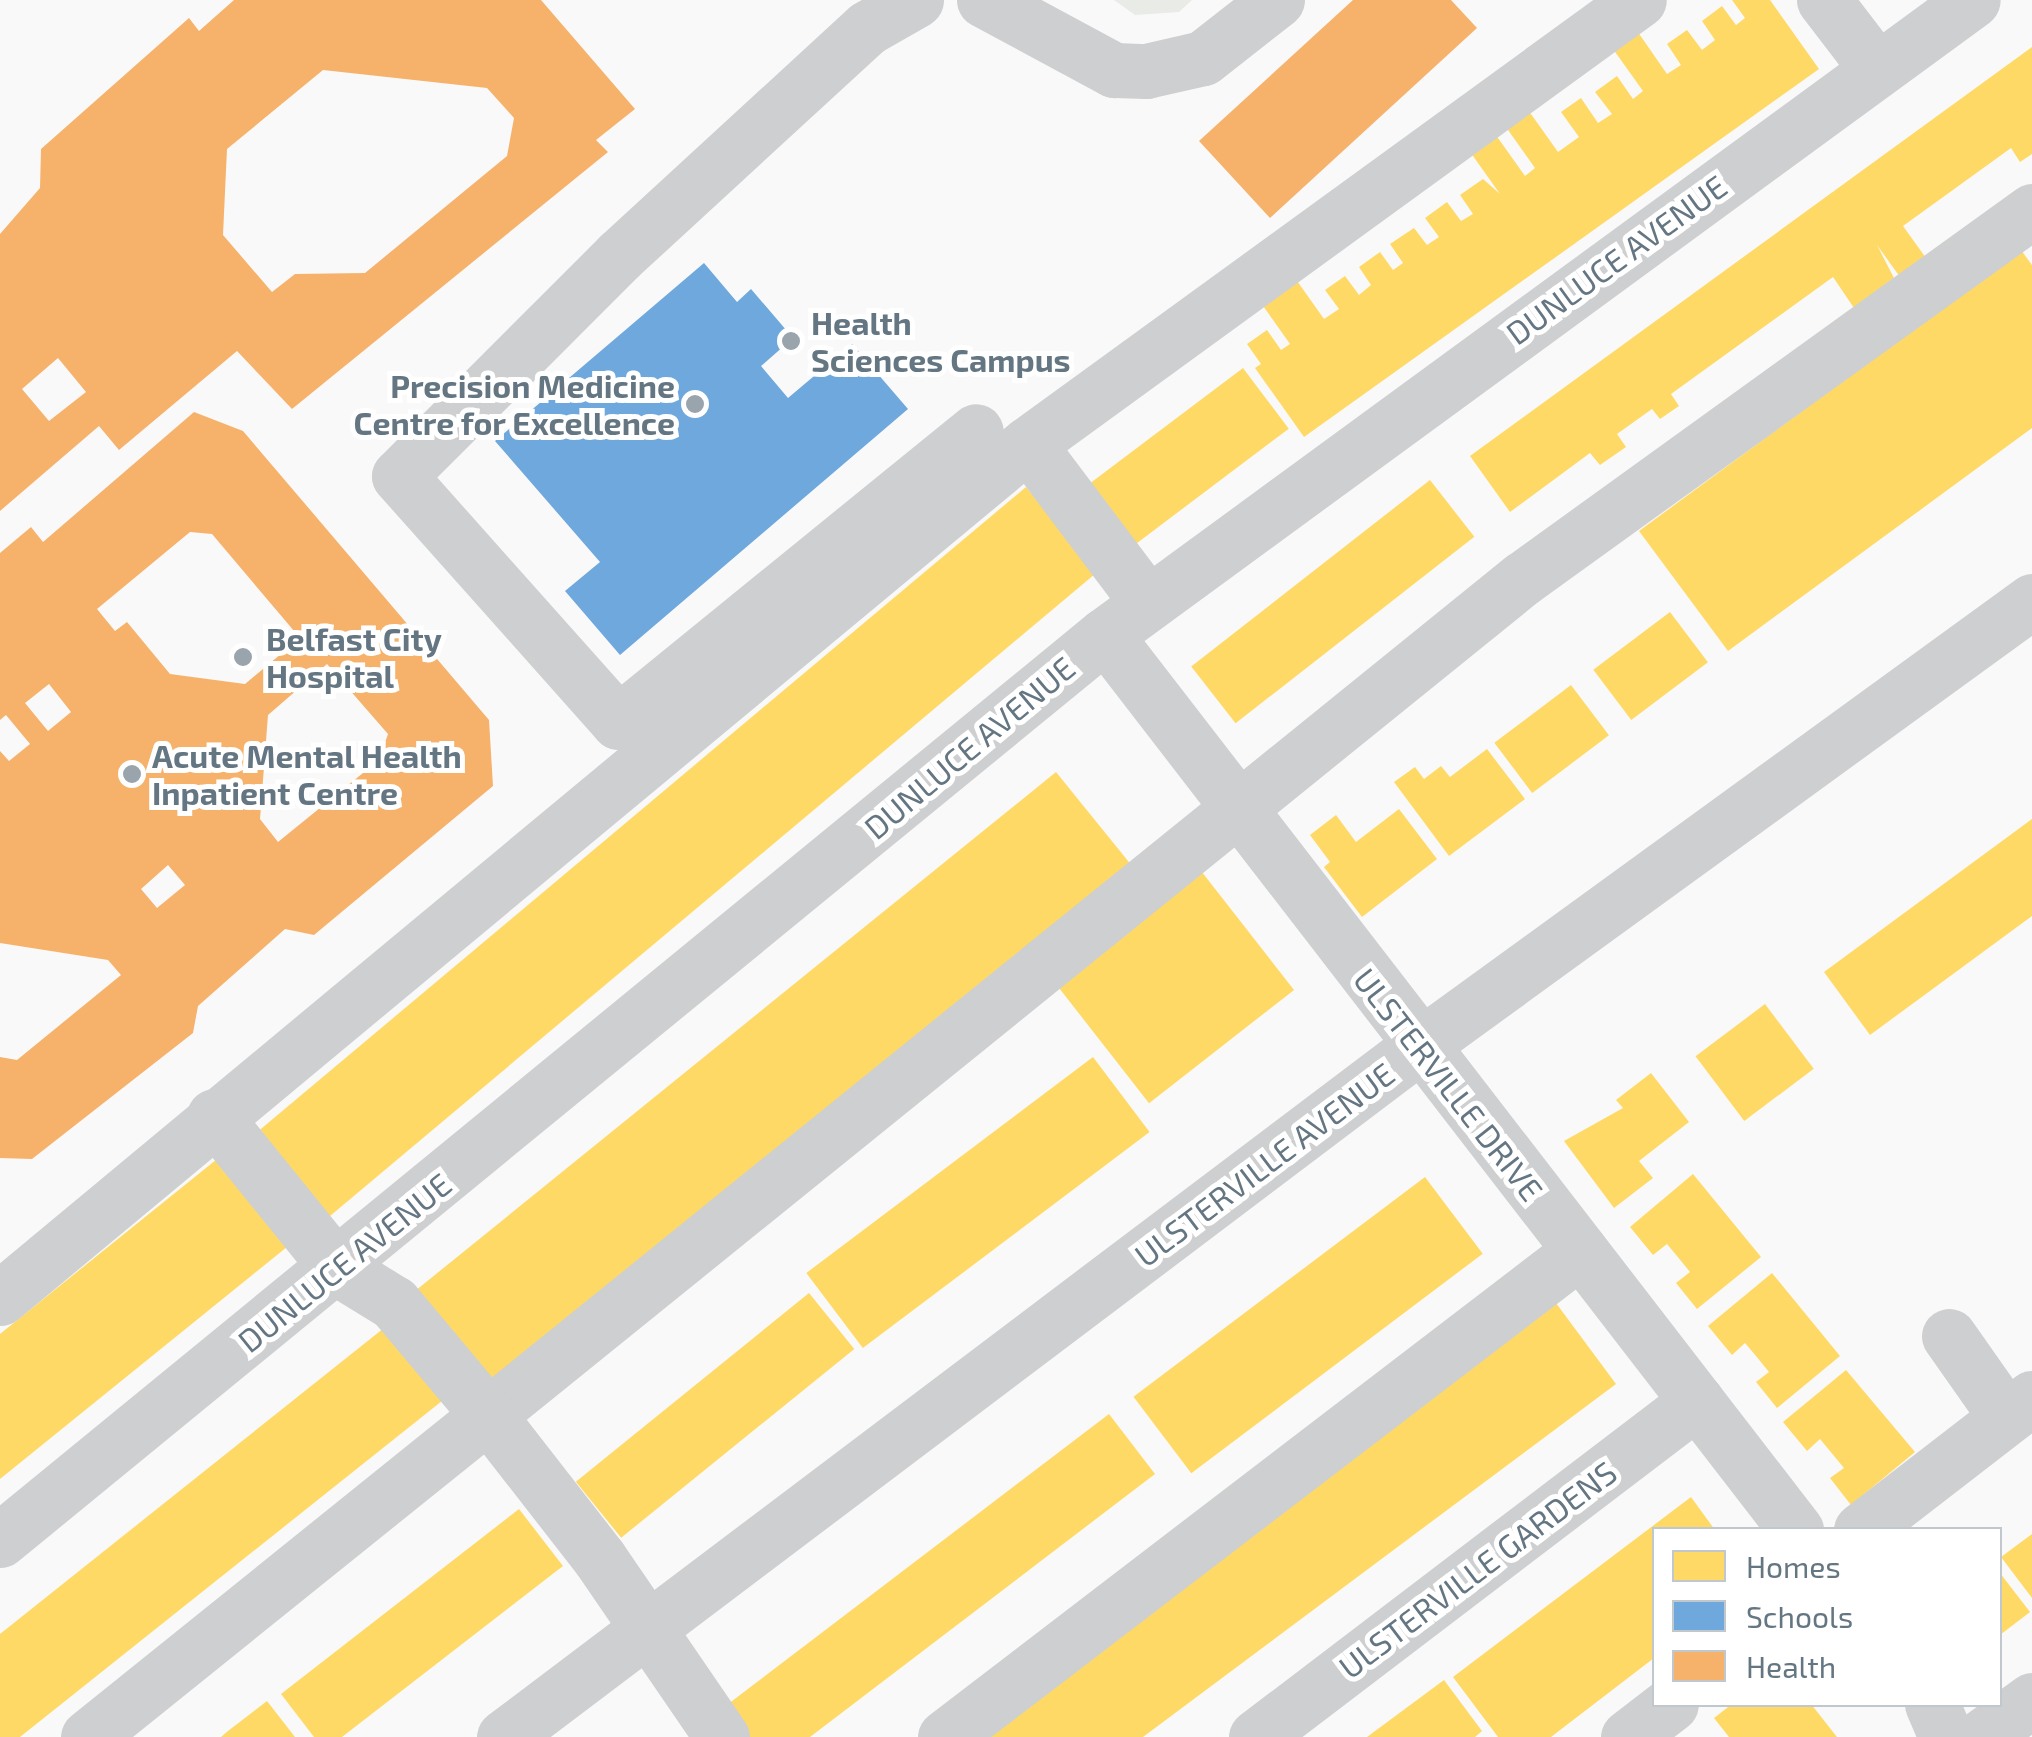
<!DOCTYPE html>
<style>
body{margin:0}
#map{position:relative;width:2032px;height:1737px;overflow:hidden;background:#f9f9f9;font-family:"Exo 2",sans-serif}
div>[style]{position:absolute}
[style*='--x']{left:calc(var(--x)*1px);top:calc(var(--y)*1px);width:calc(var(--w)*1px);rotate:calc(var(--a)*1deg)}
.green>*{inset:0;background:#e8ebe6}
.homes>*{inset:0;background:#ffd966;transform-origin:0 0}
.schools>*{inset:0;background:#6fa8dc}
.health>*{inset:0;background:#f6b26b}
.minor>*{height:55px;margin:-27.5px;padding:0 27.5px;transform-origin:27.5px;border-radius:27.5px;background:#cecfd0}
.dots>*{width:28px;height:28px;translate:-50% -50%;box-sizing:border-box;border:5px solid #fff;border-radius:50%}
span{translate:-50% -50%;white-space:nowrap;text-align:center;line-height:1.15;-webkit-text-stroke:10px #fff;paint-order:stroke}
.street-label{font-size:32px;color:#657683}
.poi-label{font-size:32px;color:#657683;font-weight:700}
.left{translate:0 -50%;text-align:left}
.right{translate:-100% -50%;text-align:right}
.legend{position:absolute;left:1652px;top:1527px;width:350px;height:180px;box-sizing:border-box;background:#fff;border:2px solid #c1c8cd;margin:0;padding:12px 18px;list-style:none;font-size:30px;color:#657683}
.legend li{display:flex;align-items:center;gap:20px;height:50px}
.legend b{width:50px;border:2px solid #c1c8cd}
</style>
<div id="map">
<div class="green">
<i style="clip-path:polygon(1114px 0,1192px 0,1179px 12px,1135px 15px)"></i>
</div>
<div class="homes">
<i style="clip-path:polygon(1732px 0,1770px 0,1819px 69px,1304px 437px,1255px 368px,1261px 364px,1247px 344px,1267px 330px,1281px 350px,1290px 344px,1261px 303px,1295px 278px,1324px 319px,1339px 309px,1325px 290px,1345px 276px,1359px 295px,1371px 285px,1359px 267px,1380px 252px,1393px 270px,1403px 263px,1390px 244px,1414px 228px,1427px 245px,1439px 237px,1425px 218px,1447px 202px,1461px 221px,1473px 214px,1460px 195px,1483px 179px,1500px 194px,1468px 149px,1493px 131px,1525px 176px,1535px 168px,1503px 123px,1526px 107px,1558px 152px,1579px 137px,1561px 112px,1581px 98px,1598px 123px,1612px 114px,1595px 92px,1617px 76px,1633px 99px,1643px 91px,1608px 42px,1633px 25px,1667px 74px,1681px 65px,1667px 44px,1687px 30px,1702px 50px,1715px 40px,1702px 21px,1722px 6px,1736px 25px,1745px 18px)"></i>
<i style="clip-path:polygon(2032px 47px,2032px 154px,2020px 162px,2011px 148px,1903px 226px,1926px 258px,1900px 277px,1877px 245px,1894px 278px,1854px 308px,1833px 277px,1671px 394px,1679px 406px,1660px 419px,1652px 409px,1617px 434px,1626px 447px,1600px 465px,1590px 453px,1510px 512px,1470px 456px)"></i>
<i style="clip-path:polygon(2021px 250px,2032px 265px,2032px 428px,1728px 651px,1639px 531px)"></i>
<i style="left:1243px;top:368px;width:76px;height:206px;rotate:53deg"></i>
<i style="left:1430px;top:480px;width:72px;height:303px;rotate:52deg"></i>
<i style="left:1026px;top:487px;width:111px;height:1018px;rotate:50deg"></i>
<i style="left:1670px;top:612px;width:63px;height:96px;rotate:53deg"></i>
<i style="left:1571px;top:685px;width:63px;height:96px;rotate:53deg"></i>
<i style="clip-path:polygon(1487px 749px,1525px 799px,1449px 856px,1394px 782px,1415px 767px,1424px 779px,1441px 766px,1450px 777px)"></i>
<i style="left:1056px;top:772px;width:118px;height:845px;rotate:51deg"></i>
<i style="clip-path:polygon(1399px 809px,1437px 859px,1362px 917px,1324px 867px,1330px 862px,1310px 835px,1336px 815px,1356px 842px)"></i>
<i style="clip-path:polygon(2032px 819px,2032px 916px,1870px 1035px,1824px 972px)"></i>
<i style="left:1198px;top:867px;width:156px;height:184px;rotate:52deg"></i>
<i style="left:1765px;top:1004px;width:81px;height:87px;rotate:53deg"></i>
<i style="left:1093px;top:1057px;width:94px;height:359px;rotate:53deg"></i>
<i style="clip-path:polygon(1651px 1073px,1689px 1122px,1639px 1161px,1653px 1178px,1614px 1208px,1564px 1141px,1623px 1108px,1616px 1100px)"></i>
<i style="clip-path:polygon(232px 1147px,303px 1234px,0 1479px,0 1334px)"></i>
<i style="clip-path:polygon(1693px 1174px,1761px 1257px,1697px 1309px,1676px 1283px,1690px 1272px,1677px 1256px,1667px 1244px,1653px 1255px,1630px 1227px)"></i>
<i style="left:1425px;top:1177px;width:96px;height:365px;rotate:53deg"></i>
<i style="clip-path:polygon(1772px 1273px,1840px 1356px,1777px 1408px,1756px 1382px,1769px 1372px,1756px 1356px,1745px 1343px,1732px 1355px,1708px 1326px)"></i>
<i style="left:809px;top:1293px;width:72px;height:300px;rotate:51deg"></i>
<i style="clip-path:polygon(1553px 1299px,1616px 1384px,1143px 1737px,966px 1737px)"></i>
<i style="clip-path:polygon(389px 1324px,447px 1397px,20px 1737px,0 1737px,0 1634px)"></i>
<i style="clip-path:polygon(1846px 1370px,1915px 1452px,1851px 1505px,1830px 1478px,1844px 1468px,1820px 1439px,1807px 1451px,1783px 1422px)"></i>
<i style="clip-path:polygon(1109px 1414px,1155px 1474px,810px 1737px,733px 1737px,715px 1714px)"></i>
<i style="clip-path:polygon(1691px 1497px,1715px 1530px,1654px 1530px,1654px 1658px,1551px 1737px,1498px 1737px,1453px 1677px)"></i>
<i style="clip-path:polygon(519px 1509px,563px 1566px,342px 1737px,314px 1737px,281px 1694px)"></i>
<i style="clip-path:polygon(2032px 1534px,2032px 1598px,2001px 1557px)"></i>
<i style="clip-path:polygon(2000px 1573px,2030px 1612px,2000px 1635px)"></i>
<i style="clip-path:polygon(1444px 1680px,1482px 1731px,1475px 1737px,1367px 1737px)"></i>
<i style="clip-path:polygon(267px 1701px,295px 1737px,221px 1737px,228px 1731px)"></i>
<i style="clip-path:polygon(1732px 1704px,1811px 1704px,1837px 1737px,1729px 1737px,1714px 1718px)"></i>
</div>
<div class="schools">
<i style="clip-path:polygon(704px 263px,737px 302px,751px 289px,793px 338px,761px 366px,788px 398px,852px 344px,908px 409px,620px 655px,565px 591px,600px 562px,495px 441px)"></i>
</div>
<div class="health">
<i style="clip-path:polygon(evenodd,234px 0,541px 0,635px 109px,596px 140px,608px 152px,292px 409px,237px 351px,119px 450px,99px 426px,0 511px,0 234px,40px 188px,41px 149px,189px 18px,199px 31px,234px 0,323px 70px,487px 88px,514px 118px,507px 156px,365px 273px,295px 274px,272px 292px,223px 235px,227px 149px,323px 70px,234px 0,58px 358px,86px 392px,49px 421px,22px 389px,58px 358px)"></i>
<i style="clip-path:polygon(1353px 0,1451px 0,1477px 28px,1270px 218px,1199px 141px)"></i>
<i style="clip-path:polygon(evenodd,194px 412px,243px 431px,489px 720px,493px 786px,314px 935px,285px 929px,198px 1006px,193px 1033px,32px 1159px,0 1158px,0 1057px,17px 1060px,121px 975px,108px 960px,0 943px,0 751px,9px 761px,30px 744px,6px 715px,0 720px,0 553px,31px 527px,43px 542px,194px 412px,190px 532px,212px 534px,300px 638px,245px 684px,170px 674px,127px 622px,115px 631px,97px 609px,190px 532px,194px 412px,327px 664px,388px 734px,379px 760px,278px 842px,260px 819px,268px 715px,327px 664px,194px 412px,49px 684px,71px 712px,48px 731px,25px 703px,49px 684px,194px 412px,168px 865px,185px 885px,157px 908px,141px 889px,168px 865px)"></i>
</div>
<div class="minor">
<i style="--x:916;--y:0;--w:56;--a:150.3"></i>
<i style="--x:867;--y:28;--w:337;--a:137.4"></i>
<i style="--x:619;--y:256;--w:311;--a:135"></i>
<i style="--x:399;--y:476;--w:329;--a:48.3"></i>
<i style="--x:618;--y:722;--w:461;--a:-39.1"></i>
<i style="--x:984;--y:0;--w:148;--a:28.3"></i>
<i style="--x:1114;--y:70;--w:32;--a:2"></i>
<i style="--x:1146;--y:71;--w:58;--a:-12.8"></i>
<i style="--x:1203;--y:58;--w:94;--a:-38.1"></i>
<i style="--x:1824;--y:0;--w:86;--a:52.6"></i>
<i style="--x:1028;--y:444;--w:199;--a:53"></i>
<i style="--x:1105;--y:635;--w:1131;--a:52.33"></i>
<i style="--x:214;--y:1116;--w:196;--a:51"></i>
<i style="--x:337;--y:1268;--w:67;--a:31.6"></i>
<i style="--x:394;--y:1303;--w:146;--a:50"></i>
<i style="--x:488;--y:1415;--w:1330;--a:-38.96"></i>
<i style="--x:1522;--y:579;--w:629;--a:-35.81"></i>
<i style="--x:0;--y:1298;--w:1336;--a:-39.72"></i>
<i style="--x:1028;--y:444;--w:755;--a:-36.01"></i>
<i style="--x:1949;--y:1336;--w:99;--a:54.9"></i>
<i style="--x:1861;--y:1530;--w:216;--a:-37.7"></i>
<i style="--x:0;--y:1540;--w:1428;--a:-39.32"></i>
<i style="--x:1105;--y:635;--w:1075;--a:-36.19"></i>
<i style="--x:1932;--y:1704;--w:36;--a:67"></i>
<i style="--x:88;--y:1737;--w:514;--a:-38.83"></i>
<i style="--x:488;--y:1415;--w:182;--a:52.1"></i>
<i style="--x:600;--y:1559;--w:216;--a:55.6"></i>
<i style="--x:504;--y:1737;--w:1145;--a:-37.05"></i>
<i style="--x:1418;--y:1047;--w:759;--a:-35.99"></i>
<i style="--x:945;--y:1737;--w:800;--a:-37.43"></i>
<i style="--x:1256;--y:1737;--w:554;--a:-37.3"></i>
<i style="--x:1628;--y:1737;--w:54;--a:-37.5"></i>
<i style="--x:1981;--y:1737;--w:63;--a:-36"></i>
</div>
<div class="dots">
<i style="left:791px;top:341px;background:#99a4ac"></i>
<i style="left:695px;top:404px;background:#99a4ac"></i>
<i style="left:243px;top:657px;background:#99a4ac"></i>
<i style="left:132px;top:774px;background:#99a4ac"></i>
</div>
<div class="street-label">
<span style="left:1616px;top:259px;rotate:-36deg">DUNLUCE AVENUE</span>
<span style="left:969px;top:747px;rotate:-40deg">DUNLUCE AVENUE</span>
<span style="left:1449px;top:1084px;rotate:52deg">ULSTERVILLE DRIVE</span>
<span style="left:1264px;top:1164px;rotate:-37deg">ULSTERVILLE AVENUE</span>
<span style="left:344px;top:1262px;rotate:-39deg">DUNLUCE AVENUE</span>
<span style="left:1477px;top:1569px;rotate:-37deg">ULSTERVILLE GARDENS</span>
</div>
<div class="poi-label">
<span class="left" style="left:811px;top:341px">Health<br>Sciences Campus</span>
<span class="right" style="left:675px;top:404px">Precision Medicine<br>Centre for Excellence</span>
<span class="left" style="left:266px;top:657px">Belfast City<br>Hospital</span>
<span class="left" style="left:152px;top:774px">Acute Mental Health<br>Inpatient Centre</span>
</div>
<ul class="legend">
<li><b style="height:28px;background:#ffd966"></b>Homes</li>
<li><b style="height:28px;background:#6fa8dc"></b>Schools</li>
<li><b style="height:28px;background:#f6b26b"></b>Health</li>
</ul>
</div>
